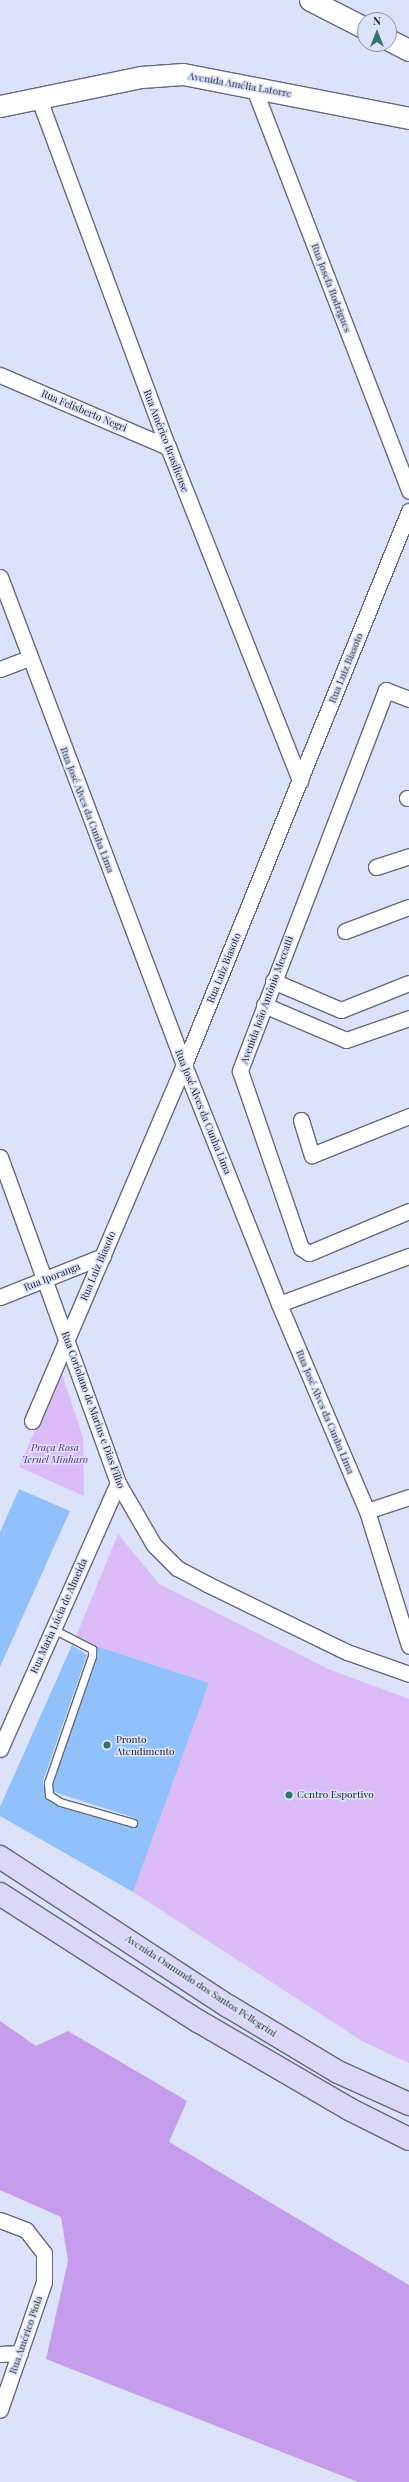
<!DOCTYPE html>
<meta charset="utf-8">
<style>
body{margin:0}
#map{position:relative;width:409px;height:2482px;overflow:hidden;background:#dbe2fa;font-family:"Playfair Display",serif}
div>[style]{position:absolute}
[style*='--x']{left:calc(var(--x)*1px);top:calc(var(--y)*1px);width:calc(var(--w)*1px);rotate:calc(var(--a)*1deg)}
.green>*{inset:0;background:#dbbbf8}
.forest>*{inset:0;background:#c69cec}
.building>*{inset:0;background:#90c1fa}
.roads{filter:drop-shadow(1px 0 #63697e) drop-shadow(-1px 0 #63697e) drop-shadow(0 1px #63697e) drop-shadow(0 -1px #63697e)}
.lane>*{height:7px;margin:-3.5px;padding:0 3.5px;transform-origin:3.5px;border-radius:3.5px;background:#fff}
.street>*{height:15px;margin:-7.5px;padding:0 7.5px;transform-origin:7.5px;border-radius:7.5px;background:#fff}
.secondary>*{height:21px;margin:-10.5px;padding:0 10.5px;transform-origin:10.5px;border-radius:10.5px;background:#fff}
.primary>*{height:22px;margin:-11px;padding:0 11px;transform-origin:11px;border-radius:11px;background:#dad7f9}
.dots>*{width:11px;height:11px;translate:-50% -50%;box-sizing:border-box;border:2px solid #dbe2fa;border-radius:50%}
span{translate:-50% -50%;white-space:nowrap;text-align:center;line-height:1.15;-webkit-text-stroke:3px #dbe2fa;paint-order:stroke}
.street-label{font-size:10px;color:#1c1f27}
.park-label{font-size:10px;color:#5e2884;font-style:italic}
.poi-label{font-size:10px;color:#1c1f27}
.left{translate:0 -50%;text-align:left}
.north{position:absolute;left:357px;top:12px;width:40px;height:40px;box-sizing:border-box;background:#dbe2fa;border:1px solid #8f94a6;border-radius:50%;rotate:0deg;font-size:11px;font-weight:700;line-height:16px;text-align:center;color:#1c1f27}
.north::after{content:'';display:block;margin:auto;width:14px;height:18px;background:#317569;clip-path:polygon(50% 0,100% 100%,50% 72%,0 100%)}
</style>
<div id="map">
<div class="green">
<i style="clip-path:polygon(61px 1371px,83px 1438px,84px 1496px,19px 1467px)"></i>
<i style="clip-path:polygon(118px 1534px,159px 1584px,328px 1669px,409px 1699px,409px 2063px,362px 2041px,133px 1892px,209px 1683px,75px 1639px)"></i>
</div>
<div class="forest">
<i style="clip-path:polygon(0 2021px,36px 2046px,68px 2031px,187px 2101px,169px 2142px,409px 2285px,409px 2482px,358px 2482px,46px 2359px,68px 2261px,61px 2217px,0 2190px)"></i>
</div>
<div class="building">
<i style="clip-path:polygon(19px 1489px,70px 1511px,0 1667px,0 1532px)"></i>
<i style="clip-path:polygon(72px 1645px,87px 1655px,43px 1781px,45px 1797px,59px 1807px,132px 1828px,138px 1825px,135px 1818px,54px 1792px,53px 1784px,97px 1658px,96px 1646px,209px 1683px,133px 1892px,0 1816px,0 1807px)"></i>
</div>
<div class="roads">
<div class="lane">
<i style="--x:53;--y:1629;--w:44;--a:27.1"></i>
<i style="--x:92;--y:1649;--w:7;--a:90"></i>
<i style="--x:92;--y:1656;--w:134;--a:109.1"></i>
<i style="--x:48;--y:1783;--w:12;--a:85"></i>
<i style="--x:49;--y:1795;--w:13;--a:32"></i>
<i style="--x:60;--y:1802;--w:76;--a:16"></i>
</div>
<div class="street">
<i style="--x:253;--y:86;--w:434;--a:68.9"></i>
<i style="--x:39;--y:99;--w:371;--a:69.7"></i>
<i style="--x:168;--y:447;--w:359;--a:68.4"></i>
<i style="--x:0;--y:375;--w:183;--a:23.2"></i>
<i style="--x:0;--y:577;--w:522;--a:69.34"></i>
<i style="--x:184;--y:1065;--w:257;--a:68.3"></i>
<i style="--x:279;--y:1304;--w:225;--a:67"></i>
<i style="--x:367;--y:1511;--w:141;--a:72.7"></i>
<i style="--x:0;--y:669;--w:31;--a:-21"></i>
<i style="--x:409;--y:699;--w:25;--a:-159"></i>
<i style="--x:386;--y:690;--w:408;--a:111"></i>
<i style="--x:240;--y:1071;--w:187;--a:71"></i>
<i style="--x:301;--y:1248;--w:9;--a:32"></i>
<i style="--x:309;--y:1253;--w:108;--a:-22.8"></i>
<i style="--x:407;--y:798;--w:2;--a:0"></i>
<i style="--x:376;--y:867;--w:35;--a:-18"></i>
<i style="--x:345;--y:931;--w:68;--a:-20.6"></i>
<i style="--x:273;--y:981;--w:74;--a:23.1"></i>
<i style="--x:341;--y:1010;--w:73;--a:-21.7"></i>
<i style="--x:264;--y:1005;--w:89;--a:23.1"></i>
<i style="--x:346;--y:1040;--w:67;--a:-19.2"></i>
<i style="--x:301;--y:1120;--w:37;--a:73"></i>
<i style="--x:312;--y:1155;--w:105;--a:-21.9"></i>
<i style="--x:0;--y:1157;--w:347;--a:70.1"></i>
<i style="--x:118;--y:1483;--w:72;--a:59.9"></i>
<i style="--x:154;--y:1545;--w:33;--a:45"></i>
<i style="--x:177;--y:1568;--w:34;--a:28"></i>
<i style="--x:207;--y:1584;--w:156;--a:25.9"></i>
<i style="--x:347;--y:1652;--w:66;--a:19.5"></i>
<i style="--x:0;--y:1297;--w:111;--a:-21.7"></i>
<i style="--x:279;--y:1304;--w:139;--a:-20.3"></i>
<i style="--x:32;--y:1421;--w:387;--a:-66.9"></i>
<i style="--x:184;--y:1065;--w:598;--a:-67.9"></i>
<i style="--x:367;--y:1511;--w:44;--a:-18.4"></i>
<i style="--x:0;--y:1749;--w:291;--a:-66.1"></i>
<i style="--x:0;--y:2220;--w:28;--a:21"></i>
<i style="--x:26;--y:2230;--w:29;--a:52"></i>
<i style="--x:44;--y:2253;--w:29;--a:90"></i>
<i style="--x:44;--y:2282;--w:135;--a:109"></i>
<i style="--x:0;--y:2354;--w:20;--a:-3"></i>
</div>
<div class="secondary">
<i style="--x:310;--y:0;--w:62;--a:27"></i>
<i style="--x:389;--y:40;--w:22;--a:27"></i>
<i style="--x:0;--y:106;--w:144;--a:-11.6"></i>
<i style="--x:141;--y:77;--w:42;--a:-4.1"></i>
<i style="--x:183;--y:74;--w:230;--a:11"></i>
</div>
<div class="primary">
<i style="--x:0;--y:1857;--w:272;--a:33.2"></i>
<i style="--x:228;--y:2006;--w:128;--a:31"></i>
<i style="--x:338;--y:2072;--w:78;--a:24.3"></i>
<i style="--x:0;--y:1894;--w:235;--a:32.7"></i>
<i style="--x:198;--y:2021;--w:175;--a:30.2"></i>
<i style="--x:349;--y:2109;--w:67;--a:26.6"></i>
</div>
</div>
<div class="dots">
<i style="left:107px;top:1745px;background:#317569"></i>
<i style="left:289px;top:1795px;background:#317569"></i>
</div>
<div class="street-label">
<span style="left:240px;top:85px;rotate:10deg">Avenida Amélia Latorre</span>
<span style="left:331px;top:288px;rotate:69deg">Rua Josefa Rodrigues</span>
<span style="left:84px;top:411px;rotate:23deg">Rua Felisberto Negri</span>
<span style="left:166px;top:441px;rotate:69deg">Rua Américo Brasiliense</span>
<span style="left:346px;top:668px;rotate:-68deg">Rua Luiz Biasoto</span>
<span style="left:87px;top:810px;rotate:69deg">Rua José Alves da Cunha Lima</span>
<span style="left:224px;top:968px;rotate:-68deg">Rua Luiz Biasoto</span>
<span style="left:267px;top:1000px;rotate:-70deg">Avenida João Antônio Meccatti</span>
<span style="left:203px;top:1112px;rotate:68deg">Rua José Alves da Cunha Lima</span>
<span style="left:98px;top:1266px;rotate:-67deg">Rua Luiz Biasoto</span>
<span style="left:52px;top:1277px;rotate:-22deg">Rua Iporanga</span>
<span style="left:93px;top:1410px;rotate:70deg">Rua Coriolano de Marins e Dias Filho</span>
<span style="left:325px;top:1412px;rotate:67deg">Rua José Alves da Cunha Lima</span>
<span style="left:59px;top:1616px;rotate:-66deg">Rua Maria Lúcia de Almeida</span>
<span style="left:201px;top:1986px;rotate:33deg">Avenida Osmundo dos Santos Pellegrini</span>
<span style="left:26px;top:2335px;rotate:-71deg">Rua Américo Piola</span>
</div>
<div class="park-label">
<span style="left:55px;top:1453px">Praça Rosa<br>Teruel Minharo</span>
</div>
<div class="poi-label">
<span class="left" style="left:116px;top:1745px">Pronto<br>Atendimento</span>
<span class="left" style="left:297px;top:1795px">Centro Esportivo</span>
</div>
<div class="north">N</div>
</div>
